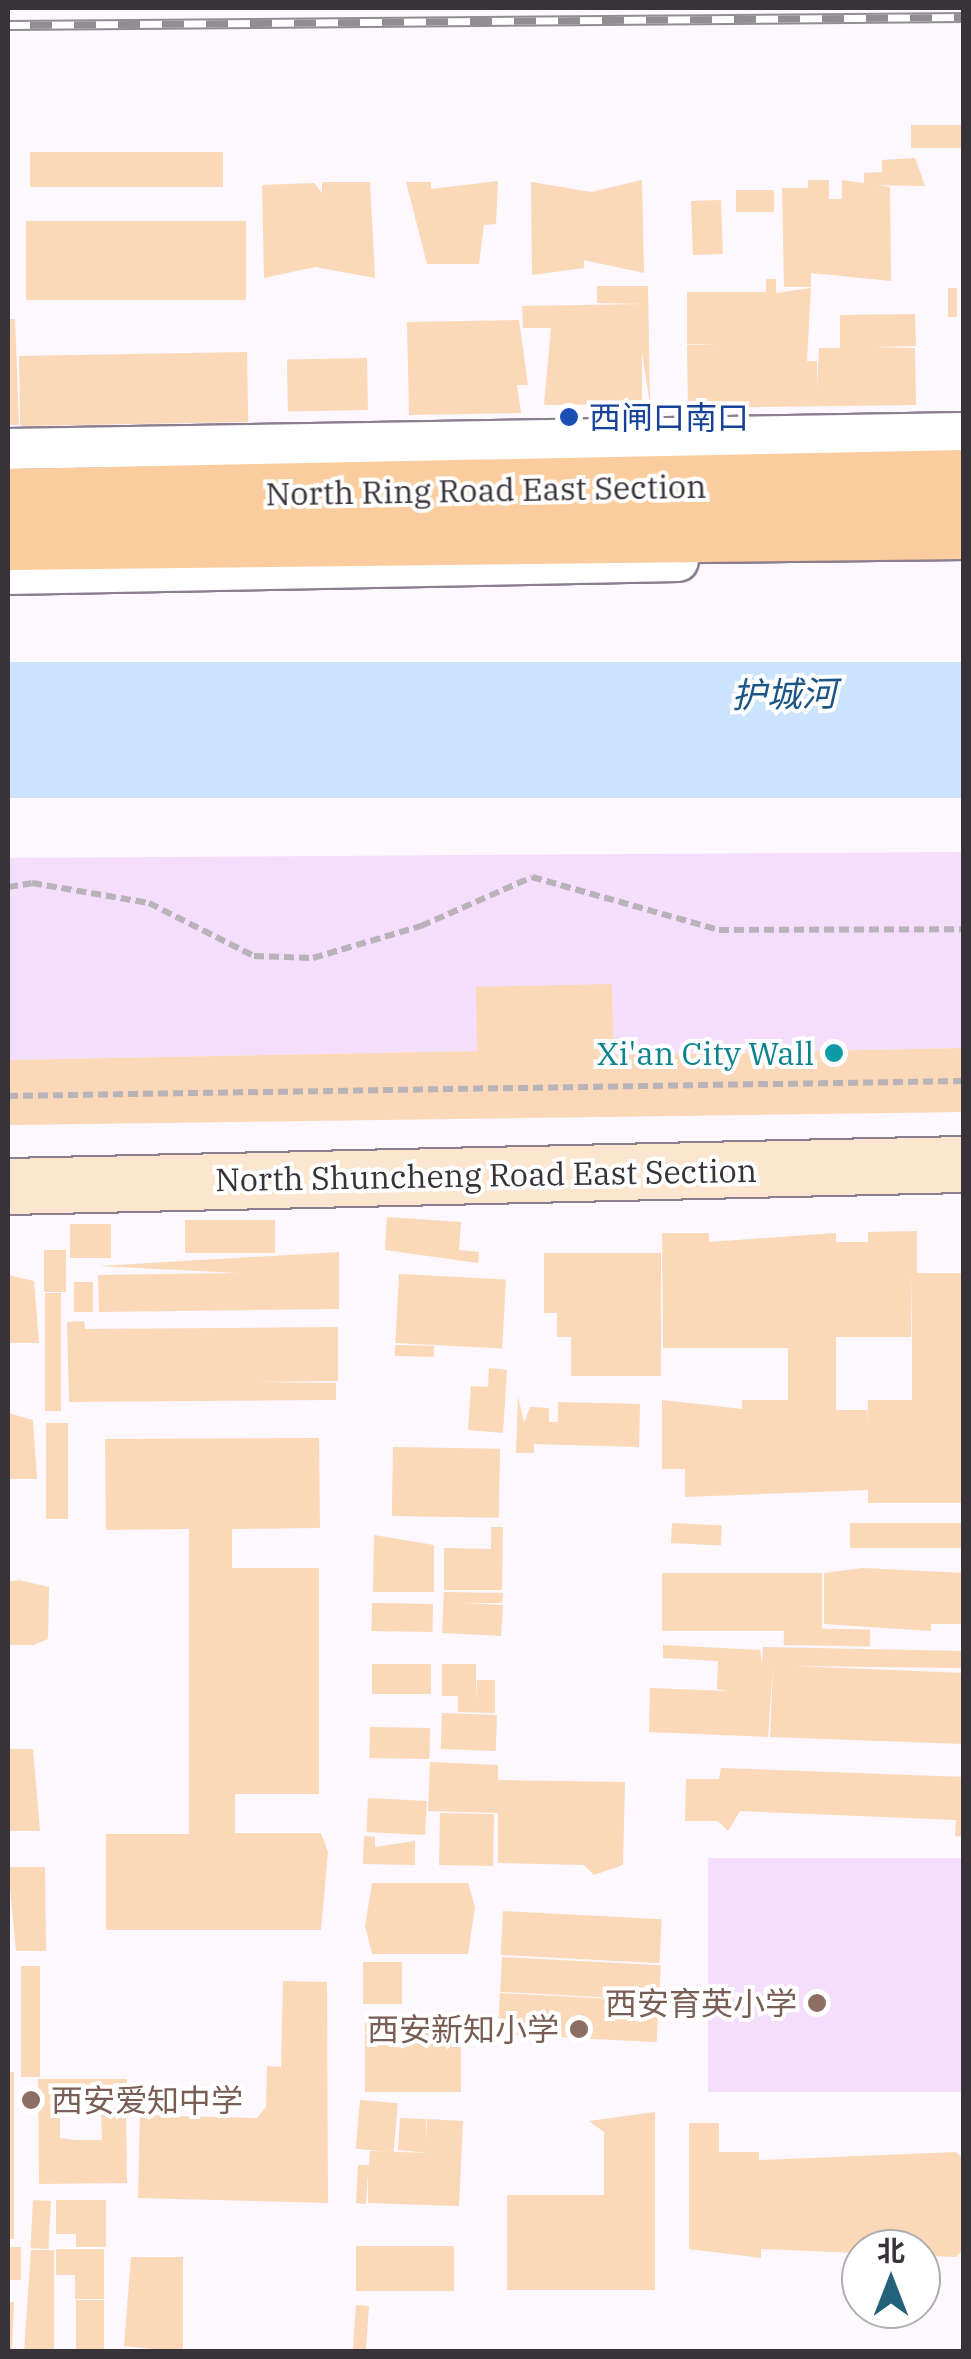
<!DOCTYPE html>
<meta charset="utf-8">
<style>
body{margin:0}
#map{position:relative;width:971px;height:2359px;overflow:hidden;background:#fdf7fe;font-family:"IBM Plex Serif","Noto Sans SC",serif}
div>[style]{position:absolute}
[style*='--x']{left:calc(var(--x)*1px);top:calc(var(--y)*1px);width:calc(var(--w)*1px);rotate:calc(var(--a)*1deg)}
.green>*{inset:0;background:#f5ddfc;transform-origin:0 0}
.water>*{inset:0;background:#cbe3fd;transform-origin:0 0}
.building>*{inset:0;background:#fad8b8;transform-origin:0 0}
.path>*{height:6px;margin-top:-3px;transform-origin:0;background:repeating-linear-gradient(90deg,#b8b2b9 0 10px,transparent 0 15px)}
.roads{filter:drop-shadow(2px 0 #8b7e8f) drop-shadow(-2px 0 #8b7e8f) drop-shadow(0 2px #8b7e8f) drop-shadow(0 -2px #8b7e8f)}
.street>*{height:40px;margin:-20px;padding:0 20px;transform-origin:20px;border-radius:20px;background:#fff}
.secondary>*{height:55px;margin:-27.5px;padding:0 27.5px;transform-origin:27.5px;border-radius:27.5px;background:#fde6cf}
.primary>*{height:55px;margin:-27.5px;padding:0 27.5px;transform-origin:27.5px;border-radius:27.5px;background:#fbcd9e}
.rail>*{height:11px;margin-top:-5.5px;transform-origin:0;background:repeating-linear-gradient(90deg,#fff 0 22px,#928c93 0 44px);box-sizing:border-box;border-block:2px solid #928c93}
.dots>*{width:28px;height:28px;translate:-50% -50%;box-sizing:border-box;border:5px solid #fff;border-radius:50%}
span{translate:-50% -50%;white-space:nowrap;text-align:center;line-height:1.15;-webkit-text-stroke:8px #fff;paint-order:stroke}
.transit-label{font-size:32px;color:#164399}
.left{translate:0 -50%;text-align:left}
.street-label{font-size:32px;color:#383239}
.culture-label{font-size:32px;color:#0d838f}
.right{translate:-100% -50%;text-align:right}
.education-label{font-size:32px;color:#785e54}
.water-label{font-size:35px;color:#1b5587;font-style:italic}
.frame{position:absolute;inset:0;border:10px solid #383239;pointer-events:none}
.north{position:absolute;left:841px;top:2229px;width:100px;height:100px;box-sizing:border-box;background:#fff;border:2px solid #afadb0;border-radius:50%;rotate:0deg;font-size:28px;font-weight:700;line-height:40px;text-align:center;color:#383239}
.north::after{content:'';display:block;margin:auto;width:35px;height:45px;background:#236278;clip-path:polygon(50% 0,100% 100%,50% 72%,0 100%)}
</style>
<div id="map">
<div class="green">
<i style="clip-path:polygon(963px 852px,963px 1048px,614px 1055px,612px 984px,477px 1051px,8px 1060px,8px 858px)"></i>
<i style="left:708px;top:1858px;width:255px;height:234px"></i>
</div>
<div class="water">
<i style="left:963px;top:662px;width:136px;height:955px;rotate:90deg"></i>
</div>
<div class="building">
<i style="left:964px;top:125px;width:23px;height:53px;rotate:90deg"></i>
<i style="left:223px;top:152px;width:35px;height:193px;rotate:90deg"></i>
<i style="clip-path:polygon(915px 158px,925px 186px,864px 185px,864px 173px,882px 172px,882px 160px)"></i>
<i style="clip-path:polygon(642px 180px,644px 273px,584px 260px,584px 268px,532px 275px,531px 182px,591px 192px)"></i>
<i style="clip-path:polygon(808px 180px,829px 180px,829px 199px,842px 199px,842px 180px,890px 187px,891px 281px,811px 273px,811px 287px,784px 287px,782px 188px,808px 188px)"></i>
<i style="clip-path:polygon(498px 181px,496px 224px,484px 225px,479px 264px,427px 264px,406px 182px,431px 182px,431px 189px)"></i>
<i style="clip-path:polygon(322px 182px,370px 182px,375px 278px,315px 267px,264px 278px,262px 185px,314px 183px,322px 193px)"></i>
<i style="left:774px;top:190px;width:22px;height:38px;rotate:90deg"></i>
<i style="left:721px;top:200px;width:54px;height:30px;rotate:88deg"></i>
<i style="left:246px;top:221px;width:79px;height:220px;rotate:90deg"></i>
<i style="clip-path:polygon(766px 279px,776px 279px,776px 293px,811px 288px,807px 361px,817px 361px,817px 388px,819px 348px,840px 348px,840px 315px,915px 314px,916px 346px,871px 347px,915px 348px,916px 405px,688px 408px,687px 345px,718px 344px,687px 344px,687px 292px,766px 292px)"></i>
<i style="clip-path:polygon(597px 286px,648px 286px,650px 405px,642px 352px,642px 404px,544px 405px,551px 328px,523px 328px,522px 306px,645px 304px,597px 303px)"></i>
<i style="left:948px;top:288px;width:9px;height:29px"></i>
<i style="clip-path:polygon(8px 319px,15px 319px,19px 425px,8px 425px)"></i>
<i style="clip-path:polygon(519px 320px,528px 385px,517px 385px,521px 413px,409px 415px,407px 322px)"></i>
<i style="left:247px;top:352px;width:70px;height:228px;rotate:89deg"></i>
<i style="left:367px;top:358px;width:52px;height:80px;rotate:89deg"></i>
<i style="clip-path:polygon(612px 984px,614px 1055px,964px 1048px,964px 1112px,8px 1125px,8px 1060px,477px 1051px,476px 987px)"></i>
<i style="clip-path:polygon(387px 1217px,461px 1222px,459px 1250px,479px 1252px,478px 1263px,385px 1250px)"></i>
<i style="left:185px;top:1220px;width:90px;height:33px"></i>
<i style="left:70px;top:1224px;width:41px;height:34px"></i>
<i style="clip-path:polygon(evenodd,917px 1231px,917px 1273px,964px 1273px,964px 1503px,868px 1503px,868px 1490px,685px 1497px,685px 1469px,662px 1469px,662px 1400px,742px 1409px,742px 1400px,788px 1400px,788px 1348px,663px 1348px,662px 1233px,709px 1233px,709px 1242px,836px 1233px,836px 1242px,868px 1242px,868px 1232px,917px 1231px,912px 1272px,912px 1400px,868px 1400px,867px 1423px,867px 1410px,836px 1410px,836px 1337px,911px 1337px,912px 1272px)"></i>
<i style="left:44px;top:1250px;width:22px;height:42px"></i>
<i style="clip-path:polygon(339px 1252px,339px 1309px,99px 1312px,98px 1275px,239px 1273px,99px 1266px)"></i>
<i style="clip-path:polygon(544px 1253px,661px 1253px,661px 1376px,571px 1376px,571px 1337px,557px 1337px,557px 1313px,544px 1313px)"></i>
<i style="left:399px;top:1274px;width:107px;height:69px;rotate:3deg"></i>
<i style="clip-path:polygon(8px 1275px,34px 1281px,39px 1343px,8px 1343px)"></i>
<i style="left:74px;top:1282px;width:19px;height:30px"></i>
<i style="left:45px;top:1293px;width:16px;height:118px"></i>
<i style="clip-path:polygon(84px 1321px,85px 1329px,338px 1327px,338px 1381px,256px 1382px,336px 1383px,336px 1400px,69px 1402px,67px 1322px)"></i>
<i style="left:395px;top:1345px;width:39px;height:11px;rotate:1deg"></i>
<i style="clip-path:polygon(489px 1368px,507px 1370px,503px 1433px,468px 1430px,471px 1386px,488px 1387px)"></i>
<i style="clip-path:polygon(518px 1396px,524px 1423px,530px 1407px,549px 1408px,549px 1422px,558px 1422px,558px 1402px,640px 1404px,639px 1447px,534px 1444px,534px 1453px,516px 1453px)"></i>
<i style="clip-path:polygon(8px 1413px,33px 1420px,37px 1479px,8px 1479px)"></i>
<i style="left:46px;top:1423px;width:22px;height:96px"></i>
<i style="clip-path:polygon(319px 1438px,320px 1528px,232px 1529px,232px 1568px,319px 1568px,319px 1794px,235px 1794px,235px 1833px,321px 1833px,328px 1852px,321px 1930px,106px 1930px,106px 1834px,189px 1834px,189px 1529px,106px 1530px,105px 1439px)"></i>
<i style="left:393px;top:1447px;width:107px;height:69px;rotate:1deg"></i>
<i style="left:672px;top:1523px;width:50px;height:20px;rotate:3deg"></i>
<i style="left:964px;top:1523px;width:25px;height:114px;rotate:90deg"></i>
<i style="clip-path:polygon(491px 1527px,503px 1527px,502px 1590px,444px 1590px,444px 1548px,491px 1549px)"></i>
<i style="clip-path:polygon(374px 1535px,434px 1545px,434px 1592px,373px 1592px)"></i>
<i style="clip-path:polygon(862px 1568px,964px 1573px,964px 1624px,931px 1624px,931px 1631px,824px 1624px,824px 1573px)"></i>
<i style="left:662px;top:1573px;width:160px;height:58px"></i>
<i style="clip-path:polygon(19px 1580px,49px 1587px,48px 1639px,33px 1645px,8px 1645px,8px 1582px)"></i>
<i style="clip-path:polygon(444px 1592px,503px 1593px,502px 1603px,462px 1603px,503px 1605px,501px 1636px,442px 1633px)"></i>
<i style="left:372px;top:1603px;width:61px;height:28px;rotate:1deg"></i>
<i style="left:784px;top:1628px;width:86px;height:17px;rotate:1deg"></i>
<i style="clip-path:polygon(663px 1645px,760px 1650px,762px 1664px,763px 1647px,964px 1651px,964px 1668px,793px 1666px,964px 1673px,964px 1744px,770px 1737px,773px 1664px,768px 1737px,649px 1732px,650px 1688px,728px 1691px,717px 1689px,718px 1661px,663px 1658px)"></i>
<i style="left:372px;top:1664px;width:59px;height:30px"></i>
<i style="clip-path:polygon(442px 1664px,476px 1664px,476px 1699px,477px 1680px,495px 1680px,495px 1713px,458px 1712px,458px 1696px,442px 1696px)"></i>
<i style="left:442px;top:1713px;width:55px;height:36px;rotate:2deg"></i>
<i style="left:370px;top:1727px;width:60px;height:31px;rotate:1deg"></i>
<i style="clip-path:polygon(8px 1749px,33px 1749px,40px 1831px,8px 1831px)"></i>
<i style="clip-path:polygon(430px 1762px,498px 1765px,498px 1780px,625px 1782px,623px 1865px,594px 1875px,584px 1865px,498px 1863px,498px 1813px,428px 1811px)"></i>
<i style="clip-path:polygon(721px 1768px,964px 1777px,964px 1837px,955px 1836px,956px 1820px,740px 1811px,728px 1831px,718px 1821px,685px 1821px,686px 1779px,719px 1779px)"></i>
<i style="left:368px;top:1798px;width:59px;height:34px;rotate:3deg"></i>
<i style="left:440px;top:1813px;width:54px;height:52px;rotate:1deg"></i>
<i style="clip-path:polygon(364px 1836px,375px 1837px,375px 1847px,415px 1841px,415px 1865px,363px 1864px)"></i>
<i style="clip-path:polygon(8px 1867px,45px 1867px,46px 1951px,16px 1951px)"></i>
<i style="clip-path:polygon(372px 1883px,468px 1883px,475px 1907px,468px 1954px,372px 1954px,365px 1926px)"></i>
<i style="left:503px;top:1911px;width:159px;height:44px;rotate:3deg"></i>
<i style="left:502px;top:1957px;width:159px;height:35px;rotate:3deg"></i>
<i style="left:363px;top:1962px;width:39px;height:42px"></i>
<i style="left:21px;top:1966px;width:19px;height:111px"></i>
<i style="clip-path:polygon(283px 1981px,327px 1982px,328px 2203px,138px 2198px,140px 2115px,257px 2118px,266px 2107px,267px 2066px,281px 2067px)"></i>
<i style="left:500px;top:1993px;width:159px;height:41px;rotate:3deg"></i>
<i style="left:461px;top:2022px;width:70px;height:96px;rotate:90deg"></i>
<i style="left:8px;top:2072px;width:6px;height:167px"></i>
<i style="clip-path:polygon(38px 2079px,127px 2079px,127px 2103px,60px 2104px,60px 2138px,76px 2140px,102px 2140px,101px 2108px,126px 2108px,127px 2183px,39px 2184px)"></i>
<i style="left:360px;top:2100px;width:38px;height:49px;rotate:5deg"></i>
<i style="clip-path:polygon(655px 2112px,655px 2290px,507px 2290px,507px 2195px,604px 2195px,604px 2132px,589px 2121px)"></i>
<i style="clip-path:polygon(400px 2118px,426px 2119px,427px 2140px,427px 2119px,463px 2121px,459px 2206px,368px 2203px,368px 2174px,366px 2204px,356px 2203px,358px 2165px,369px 2165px,370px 2151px,428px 2153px,398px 2150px)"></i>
<i style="clip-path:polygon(689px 2123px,719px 2123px,719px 2152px,759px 2152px,759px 2160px,956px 2152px,964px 2159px,964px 2249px,956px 2257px,761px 2249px,761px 2258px,689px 2249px)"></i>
<i style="left:33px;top:2200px;width:18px;height:48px;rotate:3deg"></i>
<i style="clip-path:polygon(56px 2200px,106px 2200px,106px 2247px,76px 2247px,76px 2234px,56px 2234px)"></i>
<i style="left:356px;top:2246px;width:98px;height:45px"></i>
<i style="left:8px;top:2247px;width:13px;height:33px"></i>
<i style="clip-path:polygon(56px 2249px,104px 2249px,104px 2299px,75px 2299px,75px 2275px,56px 2275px)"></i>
<i style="clip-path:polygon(31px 2250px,54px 2250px,54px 2352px,24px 2352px)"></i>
<i style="clip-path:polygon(131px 2257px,183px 2257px,183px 2352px,124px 2346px)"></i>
<i style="left:76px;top:2300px;width:28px;height:52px"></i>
<i style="clip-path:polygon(8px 2302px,14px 2302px,12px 2352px,8px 2352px)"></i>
<i style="left:356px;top:2305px;width:13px;height:47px;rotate:4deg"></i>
</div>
<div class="path">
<i style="--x:8;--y:887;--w:24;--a:-9"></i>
<i style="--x:32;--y:883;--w:119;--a:9.7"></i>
<i style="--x:149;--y:903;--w:118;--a:26.8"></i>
<i style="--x:254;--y:956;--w:59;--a:1.9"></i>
<i style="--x:313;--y:958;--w:113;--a:-16.5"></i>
<i style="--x:421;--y:926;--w:121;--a:-23.8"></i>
<i style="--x:532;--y:877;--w:194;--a:15.8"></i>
<i style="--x:719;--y:930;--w:245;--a:-0.2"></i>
<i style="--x:8;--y:1096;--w:956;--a:-0.9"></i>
</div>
<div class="roads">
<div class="street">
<i style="--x:8;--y:449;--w:956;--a:-0.96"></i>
<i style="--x:8;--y:574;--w:670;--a:-1.11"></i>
</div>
<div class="secondary">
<i style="--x:8;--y:1186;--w:956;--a:-1.32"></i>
</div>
<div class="primary">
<i style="--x:8;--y:496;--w:956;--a:-1.14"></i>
<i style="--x:8;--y:542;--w:956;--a:-0.66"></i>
</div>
</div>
<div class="rail">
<i style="--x:8;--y:25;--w:956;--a:-0.48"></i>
</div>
<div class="dots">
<i style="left:569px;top:417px;background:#1a4fb4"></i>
<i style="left:834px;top:1053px;background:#0f9aa8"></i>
<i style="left:817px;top:2003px;background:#8d6e63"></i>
<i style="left:579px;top:2029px;background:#8d6e63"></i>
<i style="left:31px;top:2100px;background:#8d6e63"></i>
</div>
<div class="transit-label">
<span class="left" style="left:589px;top:417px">西闸口南口</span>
</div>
<div class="street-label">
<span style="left:486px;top:490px;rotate:-1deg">North Ring Road East Section</span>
<span style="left:486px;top:1175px;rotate:-1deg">North Shuncheng Road East Section</span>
</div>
<div class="culture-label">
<span class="right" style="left:814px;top:1053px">Xi'an City Wall</span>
</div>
<div class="education-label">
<span class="right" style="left:797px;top:2003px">西安育英小学</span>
<span class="right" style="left:559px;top:2029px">西安新知小学</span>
<span class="left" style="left:51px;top:2100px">西安爱知中学</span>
</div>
<div class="water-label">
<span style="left:784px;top:694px;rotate:-1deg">护城河</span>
</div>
<div class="frame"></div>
<div class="north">北</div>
</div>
